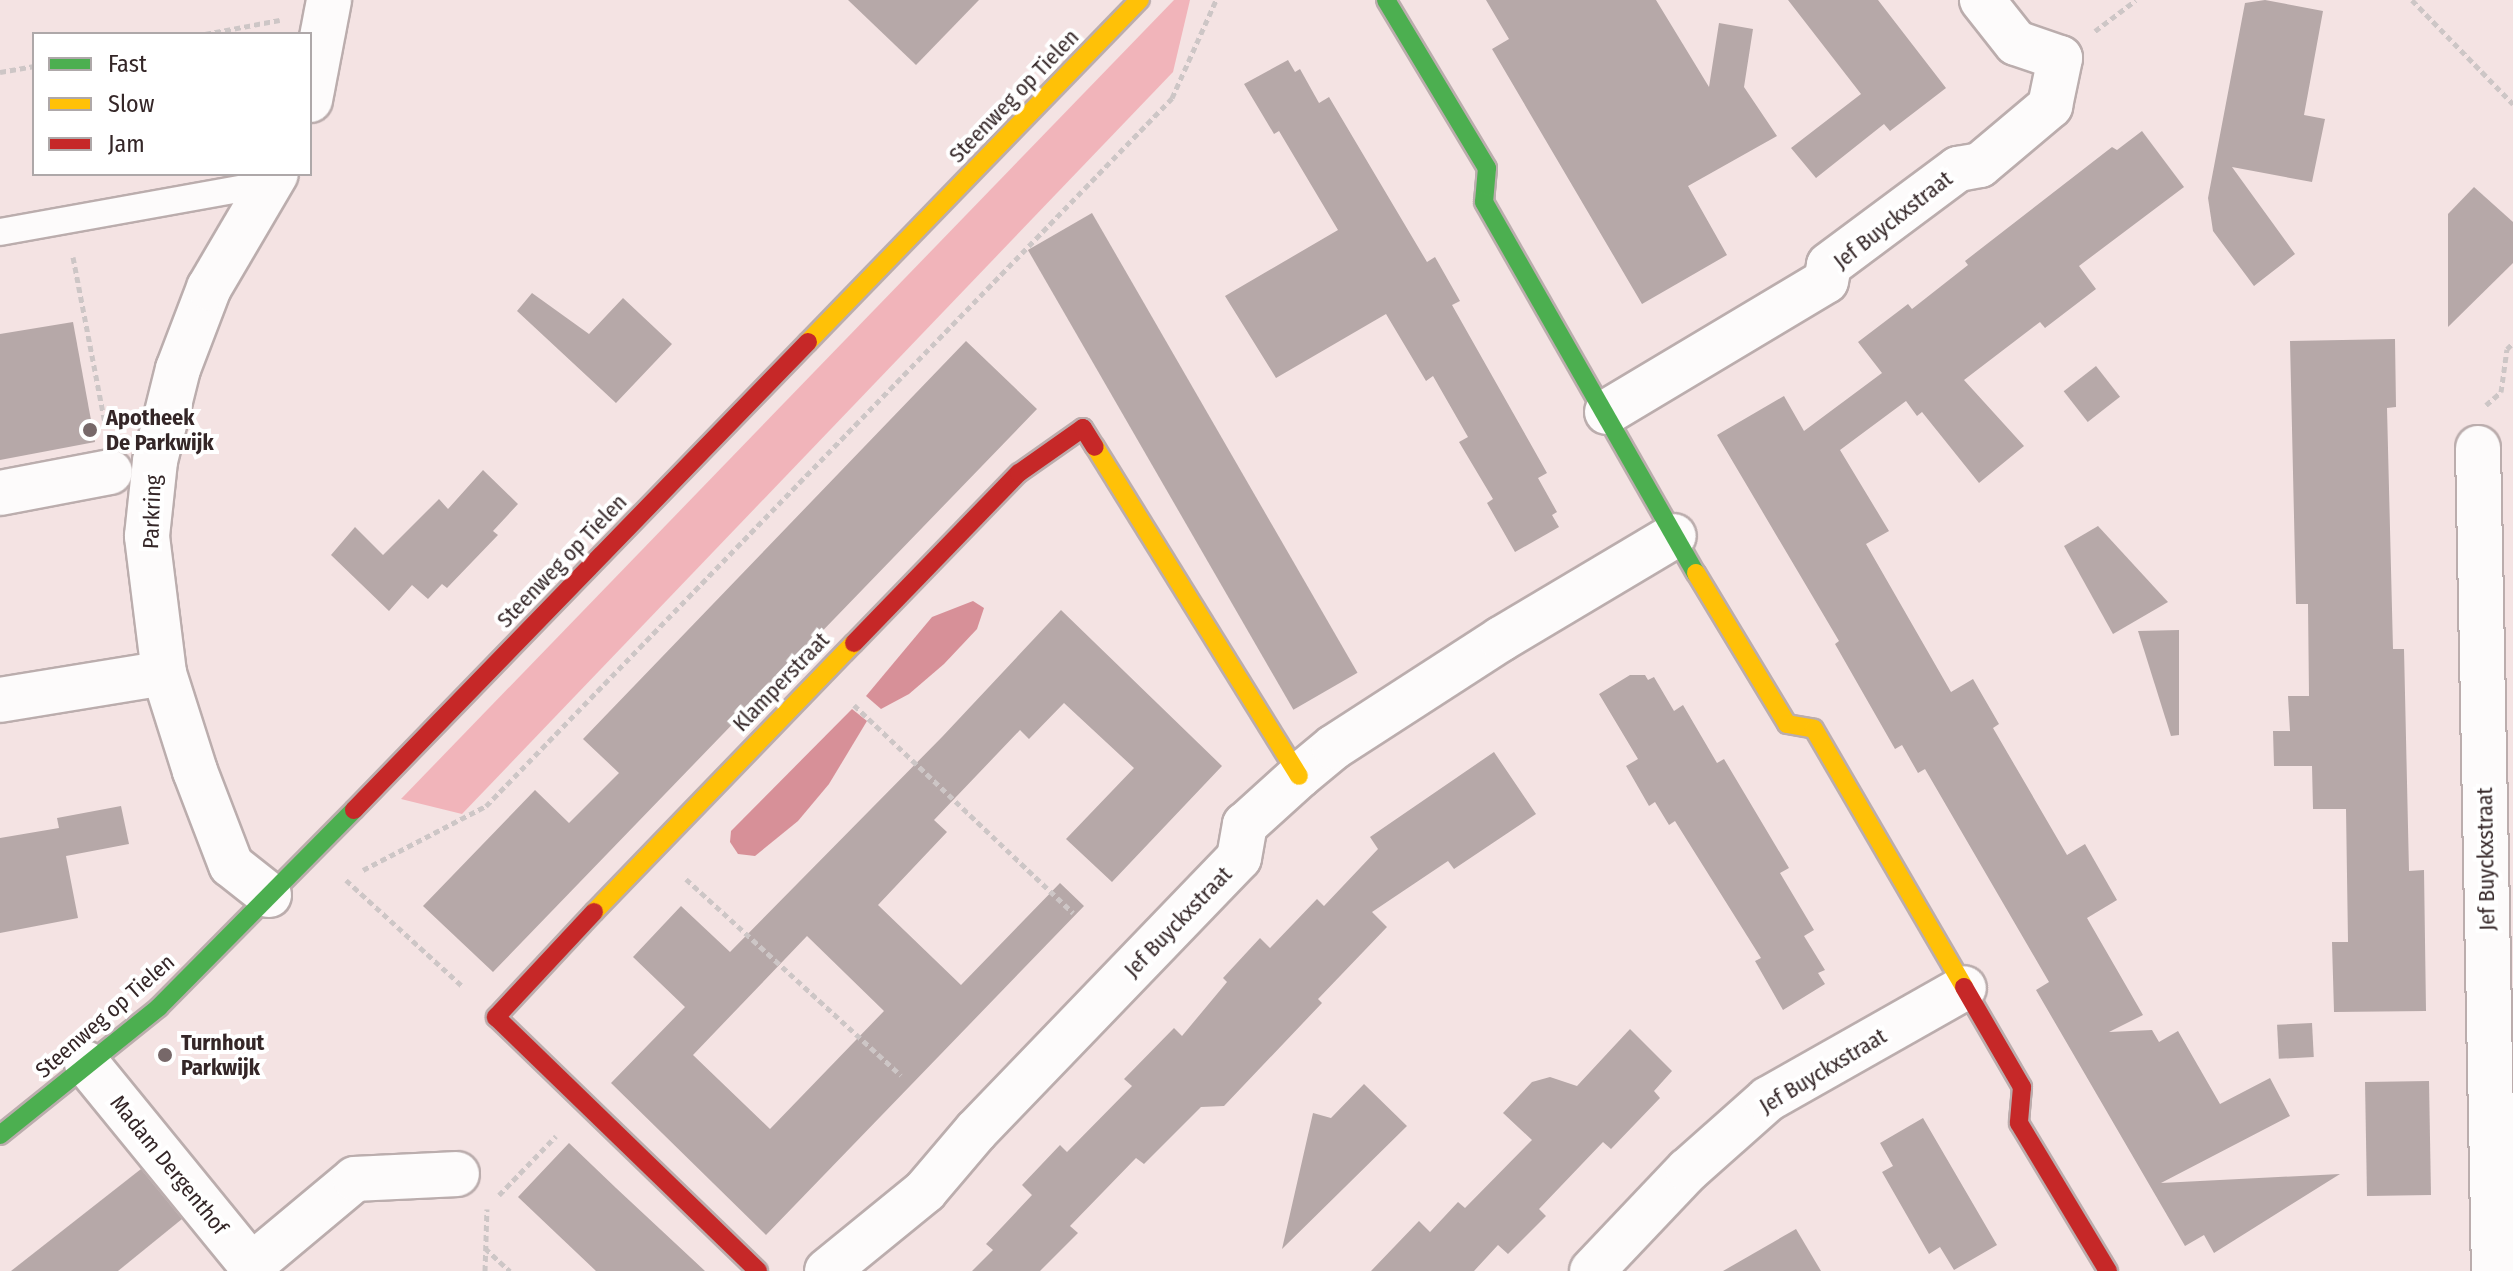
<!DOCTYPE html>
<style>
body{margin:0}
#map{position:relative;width:2513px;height:1271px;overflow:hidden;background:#f4e3e3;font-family:"Fira Sans Condensed",sans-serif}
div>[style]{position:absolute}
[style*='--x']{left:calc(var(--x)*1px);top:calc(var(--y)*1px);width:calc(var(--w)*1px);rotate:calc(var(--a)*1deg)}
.forest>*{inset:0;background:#f1b4ba}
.water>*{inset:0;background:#d79098}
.building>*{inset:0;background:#b6a8a8;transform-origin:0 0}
.path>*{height:5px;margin-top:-2.5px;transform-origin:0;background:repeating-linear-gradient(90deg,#cdc6c6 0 6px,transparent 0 10px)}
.roads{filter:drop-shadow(2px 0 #bbadad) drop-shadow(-2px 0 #bbadad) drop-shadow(0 2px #bbadad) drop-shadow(0 -2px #bbadad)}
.lane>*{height:26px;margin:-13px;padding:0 13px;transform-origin:13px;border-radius:13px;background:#fdfbfb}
.street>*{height:44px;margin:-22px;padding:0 22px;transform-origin:22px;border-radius:22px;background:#fdfbfb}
.fast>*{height:18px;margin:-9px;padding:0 9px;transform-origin:9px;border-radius:9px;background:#4caf50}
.slow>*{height:18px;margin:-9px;padding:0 9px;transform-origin:9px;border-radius:9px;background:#ffc107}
.jam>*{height:18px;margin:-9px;padding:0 9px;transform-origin:9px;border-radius:9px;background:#c62828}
.dots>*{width:22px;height:22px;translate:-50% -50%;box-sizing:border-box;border:4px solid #fff;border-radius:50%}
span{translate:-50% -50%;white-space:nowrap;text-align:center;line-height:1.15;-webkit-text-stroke:8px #fff;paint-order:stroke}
.street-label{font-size:22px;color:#342627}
.poi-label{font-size:22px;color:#342627;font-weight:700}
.left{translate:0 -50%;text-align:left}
.legend{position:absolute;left:32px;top:32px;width:280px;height:144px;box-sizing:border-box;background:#fff;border:2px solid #aea8a9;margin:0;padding:10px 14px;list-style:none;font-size:24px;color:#342627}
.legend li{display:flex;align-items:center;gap:16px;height:40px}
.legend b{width:40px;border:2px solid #aea8a9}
</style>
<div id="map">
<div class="forest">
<i style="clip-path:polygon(1174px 0,1190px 0,1173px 72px,462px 814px,401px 799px)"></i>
</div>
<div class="water">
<i style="clip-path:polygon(973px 601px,984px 608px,977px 629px,944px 664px,909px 694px,881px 709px,866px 696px,932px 617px)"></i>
<i style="clip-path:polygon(852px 709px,867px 721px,829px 784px,798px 821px,755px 856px,738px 854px,730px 842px,731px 831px)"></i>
</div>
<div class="building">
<i style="clip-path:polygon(848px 0,979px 0,916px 65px)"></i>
<i style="clip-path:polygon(1486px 0,1656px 0,1709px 87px,1719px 23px,1753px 29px,1744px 87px,1777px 136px,1688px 186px,1727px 255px,1642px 304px,1492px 49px,1509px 39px)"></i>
<i style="clip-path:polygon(1788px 0,1878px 0,1946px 88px,1890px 131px,1884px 124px,1816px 178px,1791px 148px,1861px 94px)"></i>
<i style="clip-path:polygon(2265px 0,2323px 11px,2304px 115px,2325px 119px,2312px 182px,2232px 167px,2295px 254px,2254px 286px,2213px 231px,2208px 198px,2245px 3px)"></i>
<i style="clip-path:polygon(1288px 60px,1295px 72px,1300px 69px,1319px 103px,1329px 97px,1427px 262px,1435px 257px,1460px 301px,1452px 305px,1547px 473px,1538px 478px,1557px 512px,1552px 515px,1559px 527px,1515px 552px,1487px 503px,1493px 499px,1459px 442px,1468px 437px,1433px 376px,1426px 381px,1386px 314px,1276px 378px,1225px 296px,1338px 230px,1279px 131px,1274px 134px,1244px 84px)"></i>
<i style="clip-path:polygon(2142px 131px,2184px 187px,2079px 266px,2096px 289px,2045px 328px,2040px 322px,1964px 380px,2024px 446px,1979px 483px,1922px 412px,1917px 416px,1906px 401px,1840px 450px,1889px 531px,1866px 544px,1951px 692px,1973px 679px,1999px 724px,1993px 728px,2067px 855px,2085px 844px,2117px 900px,2087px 918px,2143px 1015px,2109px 1032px,2152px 1030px,2159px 1042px,2178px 1031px,2220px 1104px,2270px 1078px,2290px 1116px,2161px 1183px,2340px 1174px,2214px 1253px,2204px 1235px,2185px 1246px,2036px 990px,2049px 982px,1989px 879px,1925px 769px,1918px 773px,1902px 745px,1895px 749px,1835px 644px,1839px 641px,1717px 435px,1784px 396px,1804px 431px,1882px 373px,1858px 342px,1908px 304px,1912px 309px,1968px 265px,1965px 261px,2112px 147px,2117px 150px)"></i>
<i style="clip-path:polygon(2474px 187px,2513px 222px,2513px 263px,2448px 327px,2448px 214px)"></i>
<i style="left:1092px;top:213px;width:531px;height:74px;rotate:60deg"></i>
<i style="clip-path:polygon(532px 293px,589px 334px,623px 298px,672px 344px,616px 403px,517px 311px)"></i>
<i style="clip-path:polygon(73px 322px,95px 442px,0 460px,0 334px)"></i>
<i style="clip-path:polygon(2395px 339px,2396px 407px,2387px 408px,2393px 649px,2404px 649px,2409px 871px,2424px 870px,2426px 1011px,2334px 1012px,2332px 942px,2348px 942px,2346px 809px,2313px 809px,2312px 766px,2274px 766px,2273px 731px,2290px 731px,2288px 696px,2309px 696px,2308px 604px,2296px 604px,2290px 341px)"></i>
<i style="clip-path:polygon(966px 341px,1037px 409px,493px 972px,423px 906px,535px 790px,569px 823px,619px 773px,583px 739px)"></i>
<i style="left:2096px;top:366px;width:39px;height:41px;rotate:52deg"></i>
<i style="clip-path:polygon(483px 470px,518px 504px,493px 531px,498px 535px,447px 588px,442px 584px,428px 599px,412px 585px,389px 611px,331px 555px,355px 527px,383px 555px,439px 499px,448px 509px)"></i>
<i style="clip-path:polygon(2098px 526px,2168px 602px,2113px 634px,2064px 546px)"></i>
<i style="clip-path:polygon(evenodd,1061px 610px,1222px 766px,1112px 882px,1066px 839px,1134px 768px,1064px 703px,1029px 739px,1020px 730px,934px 820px,947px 832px,878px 905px,961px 985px,1060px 883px,1084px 906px,766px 1235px,611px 1083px,685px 1007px,633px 957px,681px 906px,730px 952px,942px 737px,1061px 610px,807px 936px,884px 1011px,770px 1129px,693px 1055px,807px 936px)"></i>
<i style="clip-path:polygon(2179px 630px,2179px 735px,2171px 736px,2138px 631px)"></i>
<i style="clip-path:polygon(1630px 675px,1645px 675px,1648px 680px,1654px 677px,1674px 711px,1683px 705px,1717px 763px,1724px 759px,1789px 868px,1780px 873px,1814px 930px,1804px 936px,1825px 970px,1818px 973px,1825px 984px,1783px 1010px,1755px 961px,1761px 958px,1675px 821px,1669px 825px,1655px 802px,1649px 806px,1626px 766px,1638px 759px,1599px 694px)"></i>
<i style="clip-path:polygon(1494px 752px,1536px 814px,1454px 869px,1448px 861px,1372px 912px,1387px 927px,1318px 999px,1322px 1003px,1224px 1106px,1201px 1107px,1144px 1164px,1136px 1158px,1070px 1226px,1078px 1233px,1040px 1271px,972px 1271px,993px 1250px,986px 1244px,1032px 1195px,1022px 1185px,1060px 1145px,1067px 1152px,1132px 1086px,1124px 1079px,1174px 1028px,1182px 1036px,1227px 982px,1223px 978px,1260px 938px,1270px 948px,1317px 899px,1324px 906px,1378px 849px,1370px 837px)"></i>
<i style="clip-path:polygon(121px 806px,129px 844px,66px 856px,78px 918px,0 933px,0 838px,59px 828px,57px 818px)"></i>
<i style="left:2312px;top:1023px;width:34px;height:35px;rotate:87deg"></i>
<i style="clip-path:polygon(1630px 1029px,1672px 1071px,1654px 1091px,1660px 1098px,1611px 1149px,1603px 1142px,1539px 1209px,1546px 1216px,1508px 1254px,1498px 1245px,1474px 1271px,1371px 1271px,1419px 1221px,1430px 1232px,1458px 1202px,1465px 1208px,1532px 1140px,1503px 1113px,1532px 1082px,1550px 1077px,1577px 1086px)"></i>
<i style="left:2429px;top:1081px;width:114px;height:64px;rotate:89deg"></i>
<i style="clip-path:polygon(1364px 1084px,1407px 1126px,1282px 1249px,1313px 1113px,1331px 1118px)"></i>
<i style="clip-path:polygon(1923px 1118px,1997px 1245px,1954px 1270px,1940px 1247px,1929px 1254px,1882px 1172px,1893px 1166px,1880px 1143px)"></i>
<i style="clip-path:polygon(569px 1143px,616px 1188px,705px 1271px,596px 1271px,518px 1197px)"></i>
<i style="clip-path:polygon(141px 1169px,182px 1219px,118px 1271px,11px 1271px)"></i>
<i style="clip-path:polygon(1796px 1229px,1821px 1271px,1723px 1271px)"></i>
</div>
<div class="path">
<i style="--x:2412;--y:0;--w:145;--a:45.8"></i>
<i style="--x:2095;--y:31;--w:51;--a:-37.1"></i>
<i style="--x:205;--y:34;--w:76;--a:-10.6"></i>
<i style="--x:0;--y:72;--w:35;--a:-10"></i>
<i style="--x:73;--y:257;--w:174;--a:79.1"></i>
<i style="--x:2486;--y:405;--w:20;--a:-41"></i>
<i style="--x:2501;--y:392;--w:43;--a:-82.1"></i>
<i style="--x:2507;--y:349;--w:8;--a:-45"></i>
<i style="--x:854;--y:705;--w:302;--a:43.5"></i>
<i style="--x:363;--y:870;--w:139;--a:-27.5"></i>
<i style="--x:486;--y:806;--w:986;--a:-45.9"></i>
<i style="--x:1172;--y:98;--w:107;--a:-65.8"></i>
<i style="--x:686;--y:879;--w:291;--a:42.4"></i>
<i style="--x:346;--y:880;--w:159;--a:42.4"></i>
<i style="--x:499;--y:1195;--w:82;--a:-46"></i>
<i style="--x:485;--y:1248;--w:34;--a:43"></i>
<i style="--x:485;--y:1271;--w:62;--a:-88.2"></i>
</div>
<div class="roads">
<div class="lane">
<i style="--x:0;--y:232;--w:275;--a:-10.2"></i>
</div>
<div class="street">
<i style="--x:310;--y:100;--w:102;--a:-79.2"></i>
<i style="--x:1607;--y:412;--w:255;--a:-30.9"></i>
<i style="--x:1826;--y:281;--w:16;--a:-79"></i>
<i style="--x:1829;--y:265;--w:161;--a:-36.7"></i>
<i style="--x:1958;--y:169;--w:22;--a:-10"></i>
<i style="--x:1980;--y:165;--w:92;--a:-40.1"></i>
<i style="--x:2050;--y:106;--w:49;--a:-78.2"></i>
<i style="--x:2060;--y:58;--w:46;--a:-161.2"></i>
<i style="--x:2016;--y:43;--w:55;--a:-128.3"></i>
<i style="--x:2478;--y:448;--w:823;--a:88.89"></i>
<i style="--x:0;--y:493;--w:112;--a:-10.8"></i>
<i style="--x:0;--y:700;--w:166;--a:-9.3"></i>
<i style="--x:269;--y:895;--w:48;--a:-141.7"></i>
<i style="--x:231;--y:865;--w:101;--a:-111"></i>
<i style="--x:195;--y:771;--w:103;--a:-107.6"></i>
<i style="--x:164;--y:673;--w:138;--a:-97.1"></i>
<i style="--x:147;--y:536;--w:75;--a:-83.9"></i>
<i style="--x:155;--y:461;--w:95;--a:-76"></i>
<i style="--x:178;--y:369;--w:87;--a:-69.1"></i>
<i style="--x:209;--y:288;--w:132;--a:-59.6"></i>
<i style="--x:87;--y:1064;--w:267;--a:50.8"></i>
<i style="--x:252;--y:1265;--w:134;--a:-39.9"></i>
<i style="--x:355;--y:1179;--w:102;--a:-2.8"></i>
<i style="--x:827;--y:1271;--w:127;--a:-39.2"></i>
<i style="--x:925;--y:1191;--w:79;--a:-49.6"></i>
<i style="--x:976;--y:1131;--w:379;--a:-46.1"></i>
<i style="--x:1239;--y:858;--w:34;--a:-80"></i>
<i style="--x:1245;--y:825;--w:73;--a:-42.2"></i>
<i style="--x:1299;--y:776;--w:45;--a:-39.6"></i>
<i style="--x:1334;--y:747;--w:199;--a:-32.9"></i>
<i style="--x:1501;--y:639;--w:201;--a:-30.8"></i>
<i style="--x:1592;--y:1271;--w:139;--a:-46.5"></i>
<i style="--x:1688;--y:1170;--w:107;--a:-41.6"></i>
<i style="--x:1768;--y:1099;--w:225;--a:-29.5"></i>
</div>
<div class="fast">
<i style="--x:1386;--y:0;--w:196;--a:59"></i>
<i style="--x:1487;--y:168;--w:34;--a:95"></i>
<i style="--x:1484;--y:202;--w:427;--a:60.3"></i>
<i style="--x:0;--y:1135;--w:204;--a:-38.8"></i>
<i style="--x:159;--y:1007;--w:277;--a:-45.3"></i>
</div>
<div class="slow">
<i style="--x:808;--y:342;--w:477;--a:-45.9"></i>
<i style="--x:1095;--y:447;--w:387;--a:58.2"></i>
<i style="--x:1696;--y:573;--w:176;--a:58.9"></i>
<i style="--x:1787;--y:724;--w:27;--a:10"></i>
<i style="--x:1814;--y:729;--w:298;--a:59.8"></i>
<i style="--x:594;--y:912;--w:374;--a:-46"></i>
</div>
<div class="jam">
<i style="--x:854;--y:643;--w:237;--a:-45.9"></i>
<i style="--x:1019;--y:473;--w:78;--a:-35.1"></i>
<i style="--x:1083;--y:428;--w:22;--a:58"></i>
<i style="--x:354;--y:810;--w:652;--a:-45.87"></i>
<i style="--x:594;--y:912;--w:144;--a:133"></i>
<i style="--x:496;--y:1017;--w:365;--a:44.1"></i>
<i style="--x:1964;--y:987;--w:116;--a:59.9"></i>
<i style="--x:2022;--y:1087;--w:36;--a:95"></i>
<i style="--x:2019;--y:1123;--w:173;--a:59"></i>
</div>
</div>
<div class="dots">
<i style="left:90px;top:430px;background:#776869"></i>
<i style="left:165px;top:1055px;background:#776869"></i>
</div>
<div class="street-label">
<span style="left:1014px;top:96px;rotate:-46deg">Steenweg op Tielen</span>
<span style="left:1893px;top:220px;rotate:-38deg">Jef Buyckxstraat</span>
<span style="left:152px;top:512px;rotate:-88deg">Parkring</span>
<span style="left:562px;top:561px;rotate:-46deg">Steenweg op Tielen</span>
<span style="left:781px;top:682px;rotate:-46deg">Klamperstraat</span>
<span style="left:2486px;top:859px;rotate:-91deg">Jef Buyckxstraat</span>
<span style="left:1178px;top:922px;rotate:-46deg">Jef Buyckxstraat</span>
<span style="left:105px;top:1016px;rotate:-41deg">Steenweg op Tielen</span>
<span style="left:1823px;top:1071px;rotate:-31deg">Jef Buyckxstraat</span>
<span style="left:169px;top:1165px;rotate:51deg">Madam Dergenthof</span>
</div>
<div class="poi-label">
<span class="left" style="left:106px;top:430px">Apotheek<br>De Parkwijk</span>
<span class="left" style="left:181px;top:1055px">Turnhout<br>Parkwijk</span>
</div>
<ul class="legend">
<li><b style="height:10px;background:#4caf50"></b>Fast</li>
<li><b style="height:10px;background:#ffc107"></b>Slow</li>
<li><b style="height:10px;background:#c62828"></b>Jam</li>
</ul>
</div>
